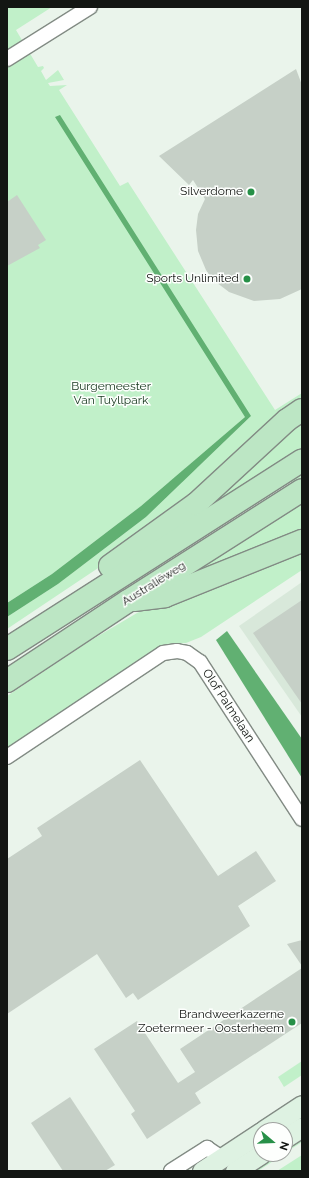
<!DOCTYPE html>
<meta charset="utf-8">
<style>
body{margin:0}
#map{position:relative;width:309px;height:1178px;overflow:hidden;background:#eaf4eb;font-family:Raleway,sans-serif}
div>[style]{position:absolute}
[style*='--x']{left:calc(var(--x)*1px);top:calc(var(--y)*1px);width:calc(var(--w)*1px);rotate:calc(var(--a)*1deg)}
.built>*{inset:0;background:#d8e8da}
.green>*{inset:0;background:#c1f0c9;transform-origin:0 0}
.water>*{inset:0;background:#61b072}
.building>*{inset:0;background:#c6d0c7}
.roads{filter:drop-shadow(1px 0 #828b84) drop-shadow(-1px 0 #828b84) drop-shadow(0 1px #828b84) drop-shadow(0 -1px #828b84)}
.street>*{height:14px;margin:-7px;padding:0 7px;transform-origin:7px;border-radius:7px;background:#fff}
.secondary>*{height:19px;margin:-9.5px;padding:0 9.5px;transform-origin:9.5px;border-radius:9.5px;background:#def2e2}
.primary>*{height:22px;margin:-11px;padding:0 11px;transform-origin:11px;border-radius:11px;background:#bce6c4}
.dots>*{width:11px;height:11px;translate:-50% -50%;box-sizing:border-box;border:2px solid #fdfffd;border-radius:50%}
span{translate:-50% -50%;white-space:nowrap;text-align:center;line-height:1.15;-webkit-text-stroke:3px #fdfffd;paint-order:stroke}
.poi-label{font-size:12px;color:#131613}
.right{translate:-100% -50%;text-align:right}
.park-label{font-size:12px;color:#13351b}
.street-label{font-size:12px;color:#131613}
.frame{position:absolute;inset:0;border:8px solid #131613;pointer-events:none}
.north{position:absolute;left:253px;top:1122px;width:40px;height:40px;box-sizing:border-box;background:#fdfffd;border:1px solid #9fa29f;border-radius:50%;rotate:109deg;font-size:11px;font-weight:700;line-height:16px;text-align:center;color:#131613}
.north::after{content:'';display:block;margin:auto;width:14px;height:18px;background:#269047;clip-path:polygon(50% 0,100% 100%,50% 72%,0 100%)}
</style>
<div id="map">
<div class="built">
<i style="clip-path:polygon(302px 582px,302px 717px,239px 626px)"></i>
</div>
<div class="green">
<i style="clip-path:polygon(7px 7px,52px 7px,16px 30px,38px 67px,43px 66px,44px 68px,41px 71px,46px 80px,58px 70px,64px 80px,48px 83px,50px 86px,67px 85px,59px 90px,120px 186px,128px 182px,275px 410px,302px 393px,302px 403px,137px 542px,7px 629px,7px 617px,58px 584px,146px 517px,251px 416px,245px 417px,141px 506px,52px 574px,7px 603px)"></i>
<i style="clip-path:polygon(302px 415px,302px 451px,162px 541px)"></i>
<i style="left:302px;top:468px;width:14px;height:270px;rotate:90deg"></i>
<i style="clip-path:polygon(302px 499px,302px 535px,161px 590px)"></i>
<i style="clip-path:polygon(302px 546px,302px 570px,201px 637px,186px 643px,166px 644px,7px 748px,7px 696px,88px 642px,137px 613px)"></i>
<i style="clip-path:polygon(302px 1061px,302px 1075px,284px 1087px,278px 1077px)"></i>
<i style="clip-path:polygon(302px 1132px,302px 1142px,285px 1153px,285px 1143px)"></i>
<i style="clip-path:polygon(268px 1154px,284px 1154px,258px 1171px,242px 1171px)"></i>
<i style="clip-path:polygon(302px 1155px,302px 1171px,277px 1171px)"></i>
</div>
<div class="water">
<i style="clip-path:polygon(60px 115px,251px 416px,146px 517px,58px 584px,7px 617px,7px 603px,52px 574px,141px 506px,245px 417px,55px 117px)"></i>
<i style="clip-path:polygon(227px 631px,302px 739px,302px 778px,216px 640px)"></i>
</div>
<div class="building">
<i style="clip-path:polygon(296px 69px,302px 85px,302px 289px,280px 299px,254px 301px,229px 292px,212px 279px,206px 270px,198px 251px,196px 230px,198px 214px,205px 199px,193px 180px,189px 185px,159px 156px)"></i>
<i style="clip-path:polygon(17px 195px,46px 240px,38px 245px,40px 248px,7px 266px,7px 202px)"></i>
<i style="clip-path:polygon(302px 600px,302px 704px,253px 633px)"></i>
<i style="clip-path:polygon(140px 760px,218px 876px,256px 851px,276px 881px,238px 906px,250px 926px,138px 1000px,133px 993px,126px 998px,97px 954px,7px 1014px,7px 859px,42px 836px,37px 828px)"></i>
<i style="clip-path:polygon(302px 940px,302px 966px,287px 944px)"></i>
<i style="clip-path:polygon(302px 968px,302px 1023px,195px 1093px,201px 1103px,147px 1139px,131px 1114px,135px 1111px,94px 1049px,137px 1021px,178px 1083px,195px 1072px,180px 1049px)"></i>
<i style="clip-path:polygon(70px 1097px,115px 1165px,105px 1171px,63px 1171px,31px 1123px)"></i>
</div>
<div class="roads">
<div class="street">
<i style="--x:7;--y:59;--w:98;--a:-32.1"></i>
<i style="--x:7;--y:757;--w:187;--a:-33.7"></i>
<i style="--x:163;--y:653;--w:14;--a:-8"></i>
<i style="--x:177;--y:651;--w:10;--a:11"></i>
<i style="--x:187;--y:653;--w:16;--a:35"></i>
<i style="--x:200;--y:662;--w:187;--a:57"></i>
<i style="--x:171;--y:1171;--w:43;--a:-32.6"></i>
<i style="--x:207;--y:1148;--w:18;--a:34"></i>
</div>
<div class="secondary">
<i style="--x:264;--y:1130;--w:45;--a:-33.3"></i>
<i style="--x:285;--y:1138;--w:20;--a:-33"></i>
<i style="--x:202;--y:1171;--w:71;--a:-33.5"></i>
<i style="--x:235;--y:1171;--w:31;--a:-33"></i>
</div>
<div class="primary">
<i style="--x:110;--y:566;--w:106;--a:-35.8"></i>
<i style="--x:196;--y:504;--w:124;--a:-42.7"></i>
<i style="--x:287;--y:420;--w:18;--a:-34"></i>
<i style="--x:134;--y:600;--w:31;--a:-7"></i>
<i style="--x:165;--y:596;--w:148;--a:-21.9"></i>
<i style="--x:7;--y:649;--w:350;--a:-32.6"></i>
<i style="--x:7;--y:681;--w:145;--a:-33.5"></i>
<i style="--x:128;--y:601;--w:206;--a:-32.5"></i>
</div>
</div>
<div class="dots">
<i style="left:251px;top:192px;background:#269047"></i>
<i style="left:247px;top:279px;background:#269047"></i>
<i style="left:292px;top:1022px;background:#269047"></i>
</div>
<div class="poi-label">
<span class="right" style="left:243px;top:192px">Silverdome</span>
<span class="right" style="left:239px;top:279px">Sports Unlimited</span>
<span class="right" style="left:284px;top:1022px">Brandweerkazerne<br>Zoetermeer - Oosterheem</span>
</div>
<div class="park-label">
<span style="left:111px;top:394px">Burgemeester<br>Van Tuyllpark</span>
</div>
<div class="street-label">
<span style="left:154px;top:584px;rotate:-32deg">Australiëweg</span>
<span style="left:228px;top:706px;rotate:57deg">Olof Palmelaan</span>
</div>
<div class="frame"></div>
<div class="north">N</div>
</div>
